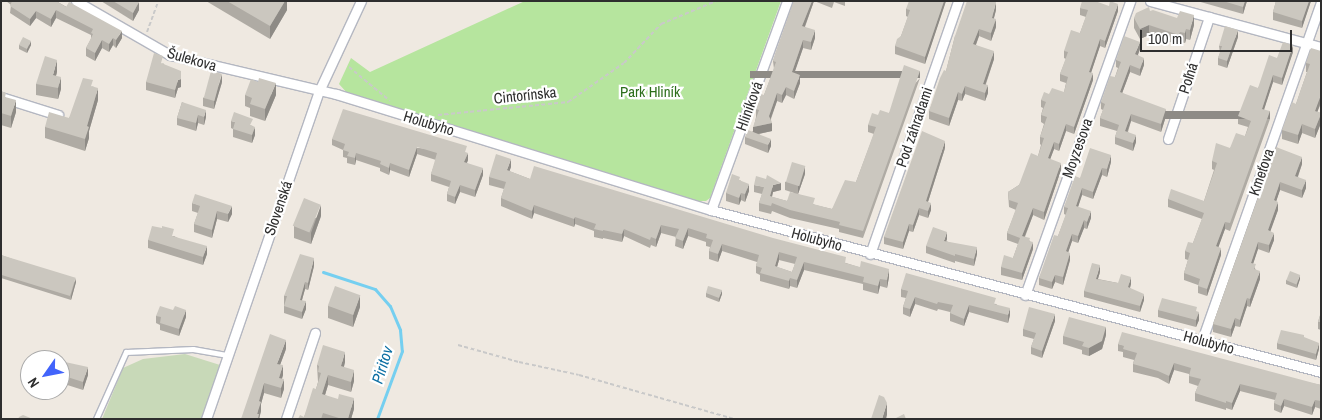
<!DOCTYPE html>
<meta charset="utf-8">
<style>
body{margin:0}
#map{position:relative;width:1322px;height:420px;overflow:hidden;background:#efe9e1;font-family:"Archivo Narrow",sans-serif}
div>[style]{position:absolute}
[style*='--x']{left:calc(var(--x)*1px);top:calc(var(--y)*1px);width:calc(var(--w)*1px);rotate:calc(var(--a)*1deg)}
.green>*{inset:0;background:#b6e59e}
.cemetery>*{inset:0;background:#c8d9b8}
.stream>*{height:3px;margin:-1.5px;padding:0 1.5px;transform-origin:1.5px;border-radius:1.5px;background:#75cff0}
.path>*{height:2px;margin-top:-1px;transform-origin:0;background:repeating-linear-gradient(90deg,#c9c9c9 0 4px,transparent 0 6.5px)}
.roads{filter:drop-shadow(1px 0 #b4b7c1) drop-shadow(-1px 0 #b4b7c1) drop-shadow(0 1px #b4b7c1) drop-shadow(0 -1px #b4b7c1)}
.lane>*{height:4.5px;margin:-2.25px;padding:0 2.25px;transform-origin:2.25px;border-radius:2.25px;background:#fff}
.street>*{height:9px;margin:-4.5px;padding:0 4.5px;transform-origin:4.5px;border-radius:4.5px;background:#fff}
.wall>*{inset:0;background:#afaba4}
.shaded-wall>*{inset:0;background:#8e8b86;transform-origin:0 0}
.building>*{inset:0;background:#cbc7bf;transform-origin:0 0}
span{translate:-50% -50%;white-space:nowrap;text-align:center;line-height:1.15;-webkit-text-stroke:4.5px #fff;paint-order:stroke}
.street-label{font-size:15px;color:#2e2e2e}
.park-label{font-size:15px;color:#2c6e1b}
.water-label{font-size:16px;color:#0d6fa3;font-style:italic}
.frame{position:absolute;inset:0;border:2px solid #2e2e2e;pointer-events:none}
.north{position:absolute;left:20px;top:350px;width:50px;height:50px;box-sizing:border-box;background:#fff;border:1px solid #ababab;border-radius:50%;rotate:237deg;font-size:14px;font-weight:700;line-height:20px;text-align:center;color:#2e2e2e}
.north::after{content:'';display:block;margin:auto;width:18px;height:22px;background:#4264fb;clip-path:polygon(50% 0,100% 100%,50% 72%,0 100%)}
.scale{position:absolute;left:1140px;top:30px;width:152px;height:22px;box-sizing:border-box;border:2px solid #2e2e2e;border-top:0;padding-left:6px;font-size:15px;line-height:18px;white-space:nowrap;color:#2e2e2e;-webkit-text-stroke:4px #fff;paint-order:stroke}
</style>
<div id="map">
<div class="green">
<i style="clip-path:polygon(525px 1px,781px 1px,710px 198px,706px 201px,698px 201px,348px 94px,339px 84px,351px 58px,370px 72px)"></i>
</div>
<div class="cemetery">
<i style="clip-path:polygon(185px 354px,220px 365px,201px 419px,102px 419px,123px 368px,143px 359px)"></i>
</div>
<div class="stream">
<i style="--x:323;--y:272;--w:55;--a:18.1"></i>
<i style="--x:375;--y:289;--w:23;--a:49"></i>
<i style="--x:390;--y:306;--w:26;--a:67"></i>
<i style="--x:400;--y:330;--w:21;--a:85"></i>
<i style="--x:402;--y:351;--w:72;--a:110.2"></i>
</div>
<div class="path">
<i style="--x:147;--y:32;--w:33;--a:-70"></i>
<i style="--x:349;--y:67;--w:53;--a:39.7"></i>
<i style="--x:438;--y:115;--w:131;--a:-5.7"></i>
<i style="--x:568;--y:102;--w:68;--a:-34.9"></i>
<i style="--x:624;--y:63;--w:54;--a:-46.5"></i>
<i style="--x:661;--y:24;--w:60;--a:-22.7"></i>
<i style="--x:458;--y:345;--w:63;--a:15.6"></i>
<i style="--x:519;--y:362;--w:61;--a:12.2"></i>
<i style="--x:579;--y:375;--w:162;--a:15.8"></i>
</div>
<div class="roads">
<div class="lane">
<i style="--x:96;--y:419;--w:73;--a:-65.9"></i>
<i style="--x:126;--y:352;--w:67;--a:-2.6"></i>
<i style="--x:193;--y:349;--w:35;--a:10"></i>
</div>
<div class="street">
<i style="--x:76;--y:1;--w:108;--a:29.9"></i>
<i style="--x:170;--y:55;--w:171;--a:13.2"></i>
<i style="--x:336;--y:94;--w:393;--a:17.2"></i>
<i style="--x:711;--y:210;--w:631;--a:14.87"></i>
<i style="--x:1150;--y:1;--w:177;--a:15.1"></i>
<i style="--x:1;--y:97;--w:60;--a:17.5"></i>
<i style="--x:1168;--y:139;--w:129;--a:-71.4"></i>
<i style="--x:711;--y:210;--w:222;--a:-70"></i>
<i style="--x:870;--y:254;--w:268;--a:-70.8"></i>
<i style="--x:1025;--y:295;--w:312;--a:-70.3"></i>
<i style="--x:1202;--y:340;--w:357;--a:-70.6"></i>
<i style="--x:206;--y:419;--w:347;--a:-71"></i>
<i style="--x:319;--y:91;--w:99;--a:-65"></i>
<i style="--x:286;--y:419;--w:91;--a:-71.4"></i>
</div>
</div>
<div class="wall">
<i style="clip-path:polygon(6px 1px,56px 1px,122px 38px,116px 48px,113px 45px,109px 52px,102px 48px,95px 61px,86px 56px,86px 48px,91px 39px,91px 35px,56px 18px,51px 27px,36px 18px,30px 26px,10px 13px,11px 5px)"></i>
<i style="clip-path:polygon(101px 1px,138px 1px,139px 10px,133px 21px)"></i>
<i style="clip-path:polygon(206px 1px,287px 1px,287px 10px,270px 39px)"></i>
<i style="clip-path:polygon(794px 1px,845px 1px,845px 6px,834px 2px,832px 8px,814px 1px,805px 27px,815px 38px,811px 50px,803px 48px,794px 73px,800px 83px,794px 99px,786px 95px,782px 103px,777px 101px,771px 119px,772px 131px,759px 134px,771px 146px,768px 153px,745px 144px,745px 137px,753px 131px,756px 117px,756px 109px,764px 95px,774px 69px,773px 61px)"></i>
<i style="clip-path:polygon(946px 1px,925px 64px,895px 54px,895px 46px,901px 36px,908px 17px,906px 16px,906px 9px,914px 2px)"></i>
<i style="clip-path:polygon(1197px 1px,1247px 1px,1243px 14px)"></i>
<i style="clip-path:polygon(1276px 1px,1311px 1px,1302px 28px,1273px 20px,1273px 12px)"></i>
<i style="clip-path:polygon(1080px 8px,1118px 11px,1105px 48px,1100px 46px,1091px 72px,1093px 80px,1074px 134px,1066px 131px,1059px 151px,1054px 149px,1050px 159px,1061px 170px,1044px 220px,1033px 215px,1025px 237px,1030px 241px,1033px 249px,1022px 280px,1001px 275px,1001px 267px,1013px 258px,1018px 244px,1007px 240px,1007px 233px,1016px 210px,1009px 207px,1008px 192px,1019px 185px,1038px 156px,1041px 145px,1040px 144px,1040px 137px,1044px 124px,1041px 122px,1041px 115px,1043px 108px,1041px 107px,1041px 100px,1049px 94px,1064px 92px,1066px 83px,1060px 81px,1060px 74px,1066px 59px,1064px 58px,1064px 51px,1080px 33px,1086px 17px,1080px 15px)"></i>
<i style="clip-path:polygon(996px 10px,994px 18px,996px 27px,991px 41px,979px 36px,976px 45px,994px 59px,986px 84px,988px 93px,985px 101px,965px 94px,962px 101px,958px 100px,949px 126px,929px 119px,929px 111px,946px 71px,955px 36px)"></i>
<i style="clip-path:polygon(1150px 11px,1194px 25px,1190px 40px,1186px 39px,1185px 43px,1180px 42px,1179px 45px,1149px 35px,1140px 39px,1134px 28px,1134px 18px)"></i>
<i style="clip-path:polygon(1321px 22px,1321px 33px,1320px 33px,1320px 25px)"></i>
<i style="clip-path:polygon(1238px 37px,1227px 68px,1218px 65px,1218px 58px,1220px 53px,1219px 46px)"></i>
<i style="clip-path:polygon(19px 45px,31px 45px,27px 53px,19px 49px)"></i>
<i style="clip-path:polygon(1140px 49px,1138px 55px,1144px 65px,1140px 76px,1130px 72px,1122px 93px,1166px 116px,1161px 132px,1131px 121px,1128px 132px,1136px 142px,1133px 151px,1115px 144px,1115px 137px,1117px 131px,1100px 126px,1100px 118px,1103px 110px,1101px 109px,1101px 102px,1115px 77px,1118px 68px,1116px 67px,1116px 60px)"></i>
<i style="clip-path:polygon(1321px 51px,1321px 104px,1317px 112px,1321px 113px,1321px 123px,1315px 138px,1302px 133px,1298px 144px,1282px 139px,1282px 130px,1296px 104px,1307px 72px,1306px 72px,1306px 63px)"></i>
<i style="clip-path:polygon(1293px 52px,1282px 85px,1273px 82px,1264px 109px,1270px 119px,1230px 231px,1225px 229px,1218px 247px,1221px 255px,1207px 296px,1198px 293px,1198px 285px,1184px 280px,1184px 273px,1188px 260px,1185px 259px,1185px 251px,1193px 243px,1202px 219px,1168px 207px,1168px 199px,1204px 201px,1214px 170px,1212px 169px,1212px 161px,1230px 148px,1245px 136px,1248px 127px,1238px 124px,1238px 116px,1258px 88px,1277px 58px)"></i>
<i style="clip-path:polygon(163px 63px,181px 87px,178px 88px,175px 98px,146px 90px,146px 82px)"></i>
<i style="clip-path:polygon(57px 72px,56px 76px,61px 89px,58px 99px,36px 95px,36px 84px)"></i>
<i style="clip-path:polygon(920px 78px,863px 238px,839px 232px,839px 229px,790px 218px,772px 211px,771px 214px,759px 211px,759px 203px,762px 194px,754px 192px,754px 185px,781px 190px,773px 192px,772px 197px,787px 201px,794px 193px,785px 190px,785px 182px,805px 174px,798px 194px,815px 205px,832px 209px,856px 182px,874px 134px,868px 132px,868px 125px,878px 115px,889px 113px)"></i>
<i style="clip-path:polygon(222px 82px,214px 109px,203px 106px,203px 98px)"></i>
<i style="clip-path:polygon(93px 86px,98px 100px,89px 131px,89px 138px,85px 151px,45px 138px,45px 127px,69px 118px)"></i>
<i style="clip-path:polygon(1px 91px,16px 112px,11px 128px,1px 125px)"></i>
<i style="clip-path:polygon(245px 95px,276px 95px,265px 121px,250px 116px,250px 108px,245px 106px)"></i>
<i style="clip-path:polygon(182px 102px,206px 117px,204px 125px,198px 123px,196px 131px,177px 125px,177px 118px)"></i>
<i style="clip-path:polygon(231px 121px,253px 126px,255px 135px,252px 143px,233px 137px,233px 129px,231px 128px)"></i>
<i style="clip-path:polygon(332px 139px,467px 153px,468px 160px,467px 163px,483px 175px,475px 197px,460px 192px,455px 204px,447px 201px,447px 194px,449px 187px,431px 181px,431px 174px,436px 160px,417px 154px,409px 177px,390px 170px,389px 175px,380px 171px,380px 168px,356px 160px,355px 165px,347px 163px,347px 158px,343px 157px,343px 150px,332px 145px)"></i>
<i style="clip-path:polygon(1276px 147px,1302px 164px,1298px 177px,1306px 188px,1302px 198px,1280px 190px,1276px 201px,1278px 210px,1270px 231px,1274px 240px,1269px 253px,1258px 249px,1253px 264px,1260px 279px,1250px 307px,1247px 306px,1240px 327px,1235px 326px,1231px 337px,1213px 332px,1213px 324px)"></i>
<i style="clip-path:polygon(945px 148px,928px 202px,931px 210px,928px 218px,919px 215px,913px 232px,909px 231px,903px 249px,884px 244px,884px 237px)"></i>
<i style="clip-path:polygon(1111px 162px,1107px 177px,1102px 175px,1093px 199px,1082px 195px,1078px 207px,1091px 218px,1087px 229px,1084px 228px,1078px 243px,1072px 241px,1068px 252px,1070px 260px,1063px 285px,1055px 282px,1052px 289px,1039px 285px,1039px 278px,1058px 236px,1066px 215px,1064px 214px,1064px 207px,1080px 178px)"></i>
<i style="clip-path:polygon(evenodd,511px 167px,509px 171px,530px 179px,846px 263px,889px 277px,887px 288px,880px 286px,878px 294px,863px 290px,863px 284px,804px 270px,797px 288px,790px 286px,789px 289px,760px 281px,760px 275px,756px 273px,756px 266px,757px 262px,722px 251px,718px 262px,709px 259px,709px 251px,710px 247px,706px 246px,706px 242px,688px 236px,683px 249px,675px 246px,676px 237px,661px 233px,656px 247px,651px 245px,650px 248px,624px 236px,622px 242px,603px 238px,603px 239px,594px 237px,594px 231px,575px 224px,574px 227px,534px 213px,532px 219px,501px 206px,501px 198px,504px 189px,489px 185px,489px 177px,511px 167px,779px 260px,795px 264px,792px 272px,777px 267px,779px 260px)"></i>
<i style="clip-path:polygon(740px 180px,749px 191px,745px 202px,741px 200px,739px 205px,726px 201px,726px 193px)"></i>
<i style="clip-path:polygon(192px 203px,232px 214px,228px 222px,217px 219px,212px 238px,194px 232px,194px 224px,198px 213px,192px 211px)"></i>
<i style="clip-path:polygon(321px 216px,311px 244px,294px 238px,294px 226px)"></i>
<i style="clip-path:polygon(174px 236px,207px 254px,203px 265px,148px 248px,148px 240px)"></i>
<i style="clip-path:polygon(947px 239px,946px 241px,977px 254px,974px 266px,955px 261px,955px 263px,926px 253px,926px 246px)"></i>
<i style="clip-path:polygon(1px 255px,76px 282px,71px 300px,1px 278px)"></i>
<i style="clip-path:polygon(314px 266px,308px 290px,305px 289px,302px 300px,306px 309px,302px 319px,284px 313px,284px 296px)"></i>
<i style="clip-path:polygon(1100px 272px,1098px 279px,1118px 283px,1131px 284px,1130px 288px,1144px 300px,1140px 312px,1084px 297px,1084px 291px)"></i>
<i style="clip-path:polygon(1300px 279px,1297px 288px,1286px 284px,1286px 280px)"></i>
<i style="clip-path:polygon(901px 289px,996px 304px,1010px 315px,1008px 323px,969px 312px,964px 326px,950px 321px,950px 312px,938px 309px,937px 311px,915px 304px,910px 317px,903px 314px,903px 307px,906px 298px,901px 297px)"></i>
<i style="clip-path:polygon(706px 293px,722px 294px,719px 302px,706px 297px)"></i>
<i style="clip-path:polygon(328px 306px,360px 307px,353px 327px,328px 318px)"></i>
<i style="clip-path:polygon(173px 310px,186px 317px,179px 336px,160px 330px,160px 325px,156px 323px,156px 316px)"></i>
<i style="clip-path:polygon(1158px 310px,1197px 312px,1199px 320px,1196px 327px,1158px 317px)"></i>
<i style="clip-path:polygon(1321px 312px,1321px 330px,1318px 329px,1318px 322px)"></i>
<i style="clip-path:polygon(1055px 321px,1042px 358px,1031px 354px,1031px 347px,1034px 339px,1023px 336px,1023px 329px)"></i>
<i style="clip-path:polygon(1106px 335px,1102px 349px,1089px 356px,1082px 354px,1082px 350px,1063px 344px,1063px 336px)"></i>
<i style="clip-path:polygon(1277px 343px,1319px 349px,1316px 360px,1277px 349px)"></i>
<i style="clip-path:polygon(1118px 344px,1321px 385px,1321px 409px,1315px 407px,1312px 415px,1284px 406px,1281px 413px,1274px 410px,1274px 403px,1275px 400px,1240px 391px,1232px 410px,1226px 408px,1226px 410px,1195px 401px,1195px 393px,1198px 386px,1189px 383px,1189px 374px,1174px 370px,1169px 384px,1158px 378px,1133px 372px,1133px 364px,1134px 360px,1123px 357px,1123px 352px,1118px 351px)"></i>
<i style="clip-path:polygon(286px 349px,280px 365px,283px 375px,282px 379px,284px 389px,281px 398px,264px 393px,261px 404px,261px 411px,259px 419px,241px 419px)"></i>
<i style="clip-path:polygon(345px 362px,344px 367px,354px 381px,351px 392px,328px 385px,325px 395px,354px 409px,351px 419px,298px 419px,304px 417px,316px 389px,318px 382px,317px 365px)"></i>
<i style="clip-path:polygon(61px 375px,88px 375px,83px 390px,61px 383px)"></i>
</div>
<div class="shaded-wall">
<i style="clip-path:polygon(285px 1px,287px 1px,287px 10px,270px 39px,270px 26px)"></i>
<i style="clip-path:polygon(812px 1px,814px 1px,802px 34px,802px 26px)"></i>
<i style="clip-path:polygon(944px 1px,946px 1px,925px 64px,925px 57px)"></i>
<i style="clip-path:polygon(1245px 1px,1247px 1px,1243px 14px,1243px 7px)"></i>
<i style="clip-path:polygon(1309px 1px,1311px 1px,1302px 28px,1302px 21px)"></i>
<i style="clip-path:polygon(139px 2px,139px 10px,133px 21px,133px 13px)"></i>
<i style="clip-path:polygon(996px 2px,996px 10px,992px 25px,992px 18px)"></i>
<i style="clip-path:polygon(1118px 4px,1118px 11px,1105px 48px,1105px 41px)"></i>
<i style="clip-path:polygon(56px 10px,56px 18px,51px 27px,51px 19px)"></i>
<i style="clip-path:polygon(36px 11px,36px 18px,30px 26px,30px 19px)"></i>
<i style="clip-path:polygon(1194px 15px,1194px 25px,1190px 40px,1190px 30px)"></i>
<i style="clip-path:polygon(996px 19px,996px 27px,991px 41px,991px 33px)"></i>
<i style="clip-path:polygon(1149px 25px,1149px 35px,1140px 39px,1140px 29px)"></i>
<i style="clip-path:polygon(979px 29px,979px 36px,973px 52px,973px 44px)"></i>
<i style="clip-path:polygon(1186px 29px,1186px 39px,1185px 43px,1185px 33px)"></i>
<i style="clip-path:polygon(815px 30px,815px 38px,811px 50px,811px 42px)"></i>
<i style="clip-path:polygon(1238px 30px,1238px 37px,1227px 68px,1227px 61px)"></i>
<i style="clip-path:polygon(122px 31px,122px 38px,116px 48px,116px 40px)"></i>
<i style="clip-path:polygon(1180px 32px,1180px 42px,1179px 45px,1179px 35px)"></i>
<i style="clip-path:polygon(113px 38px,113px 45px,109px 52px,109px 44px)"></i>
<i style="clip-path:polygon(1100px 39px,1100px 46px,1089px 79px,1089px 72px)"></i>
<i style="clip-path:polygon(102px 40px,102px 48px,95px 61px,95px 53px)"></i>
<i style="clip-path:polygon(803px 40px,803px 48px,792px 80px,792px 72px)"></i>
<i style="clip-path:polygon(31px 41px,31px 45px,27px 53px,27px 49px)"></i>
<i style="clip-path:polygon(1140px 42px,1140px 49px,1135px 62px,1135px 54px)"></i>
<i style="clip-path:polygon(1293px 45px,1293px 52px,1282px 85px,1282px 78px)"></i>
<i style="clip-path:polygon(994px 51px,994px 59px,983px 91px,983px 84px)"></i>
<i style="clip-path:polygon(1144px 58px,1144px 65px,1140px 76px,1140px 69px)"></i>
<i style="clip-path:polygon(57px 60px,57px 72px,53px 86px,53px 75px)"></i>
<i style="clip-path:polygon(1130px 65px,1130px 72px,1120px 99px,1120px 92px)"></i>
<i style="left:920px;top:71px;width:7px;height:170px;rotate:90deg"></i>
<i style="clip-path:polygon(1093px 73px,1093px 80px,1074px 134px,1074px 127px)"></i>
<i style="clip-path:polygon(222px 74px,222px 82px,214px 109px,214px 101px)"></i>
<i style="clip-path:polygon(800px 75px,800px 83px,794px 99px,794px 91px)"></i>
<i style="clip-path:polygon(1273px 75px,1273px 82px,1262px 116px,1262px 109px)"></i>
<i style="clip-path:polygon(61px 77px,61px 89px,58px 99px,58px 88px)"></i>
<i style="clip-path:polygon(181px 79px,181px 87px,178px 88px,175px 98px,175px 90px,178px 80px)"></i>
<i style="clip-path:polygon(276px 83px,276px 95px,265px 121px,265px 109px)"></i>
<i style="clip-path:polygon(988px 85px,988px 93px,985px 101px,985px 93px)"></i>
<i style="clip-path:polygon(965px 86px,965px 94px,962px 101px,962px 94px)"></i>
<i style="clip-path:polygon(786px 87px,786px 95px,782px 103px,782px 95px)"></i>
<i style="clip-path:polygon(98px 88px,98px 100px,89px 131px,89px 138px,85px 151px,85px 139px,87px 126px)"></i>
<i style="clip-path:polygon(958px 92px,958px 100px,949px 126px,949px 118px)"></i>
<i style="clip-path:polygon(777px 93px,777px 101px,769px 123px,769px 116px)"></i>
<i style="clip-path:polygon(1320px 95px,1320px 104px,1315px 119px,1315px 111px)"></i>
<i style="clip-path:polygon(16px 100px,16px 112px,11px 128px,11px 116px)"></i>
<i style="clip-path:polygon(1166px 109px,1166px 116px,1161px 132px,1161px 124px)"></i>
<i style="clip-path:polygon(206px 110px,206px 117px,204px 125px,204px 117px)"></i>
<i style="left:1270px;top:111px;width:8px;height:119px;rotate:90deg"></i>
<i style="clip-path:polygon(1131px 114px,1131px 121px,1125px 138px,1125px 131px)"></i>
<i style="clip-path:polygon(1321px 114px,1321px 123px,1315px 138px,1315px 129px)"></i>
<i style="clip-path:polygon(198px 115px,198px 123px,196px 131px,196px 123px)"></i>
<i style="clip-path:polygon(772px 123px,772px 131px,753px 135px,753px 127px)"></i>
<i style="clip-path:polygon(1066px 124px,1066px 131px,1059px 151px,1059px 144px)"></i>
<i style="clip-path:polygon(1302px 124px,1302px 133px,1298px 144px,1298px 135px)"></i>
<i style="clip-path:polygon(255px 127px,255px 135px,252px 143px,252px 135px)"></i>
<i style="clip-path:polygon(1136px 135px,1136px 142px,1133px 151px,1133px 143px)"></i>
<i style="clip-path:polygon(771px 139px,771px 146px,768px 153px,768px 145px)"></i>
<i style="clip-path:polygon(945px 141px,945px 148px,926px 208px,926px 201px)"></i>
<i style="clip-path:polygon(1054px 142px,1054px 149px,1048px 165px,1048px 158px)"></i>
<i style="clip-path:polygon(417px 147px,417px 154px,409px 177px,409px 170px)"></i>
<i style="clip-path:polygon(356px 153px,356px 160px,355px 165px,355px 158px)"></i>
<i style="clip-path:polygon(468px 153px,468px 160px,464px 169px,464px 162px)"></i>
<i style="clip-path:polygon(1111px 155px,1111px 162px,1107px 177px,1107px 169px)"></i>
<i style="clip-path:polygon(1302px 157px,1302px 164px,1295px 184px,1295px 176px)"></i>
<i style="clip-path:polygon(511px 159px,511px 167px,507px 178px,507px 170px)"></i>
<i style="clip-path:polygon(390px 163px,390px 170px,389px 175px,389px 168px)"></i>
<i style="clip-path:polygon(1061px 163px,1061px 170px,1044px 220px,1044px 212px)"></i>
<i style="clip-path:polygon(805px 166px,805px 174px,798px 194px,798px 186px)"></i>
<i style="clip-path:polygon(483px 168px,483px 175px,475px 197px,475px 190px)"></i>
<i style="clip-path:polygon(1102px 168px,1102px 175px,1093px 199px,1093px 192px)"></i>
<i style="clip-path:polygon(1306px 180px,1306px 188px,1302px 198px,1302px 190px)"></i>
<i style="clip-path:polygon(1280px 182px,1280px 190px,1274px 208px,1274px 200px)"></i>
<i style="clip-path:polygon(781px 183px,781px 190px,773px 192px,770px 204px,770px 196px,773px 185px)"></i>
<i style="clip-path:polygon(749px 184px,749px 191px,745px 202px,745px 194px)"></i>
<i style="clip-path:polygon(460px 185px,460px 192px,455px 204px,455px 197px)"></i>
<i style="clip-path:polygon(1082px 188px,1082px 195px,1076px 213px,1076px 206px)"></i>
<i style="clip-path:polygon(741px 193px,741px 200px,739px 205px,739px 198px)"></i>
<i style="clip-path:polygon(1278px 202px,1278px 210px,1268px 238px,1268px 230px)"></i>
<i style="clip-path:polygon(931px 203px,931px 210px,928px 218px,928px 211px)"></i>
<i style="clip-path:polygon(321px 205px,321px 216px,311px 244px,311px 233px)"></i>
<i style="clip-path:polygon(534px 205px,534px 213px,532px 219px,532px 211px)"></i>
<i style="clip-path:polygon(232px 206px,232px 214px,228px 222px,228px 214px)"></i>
<i style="clip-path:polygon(919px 208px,919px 215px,913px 232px,913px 225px)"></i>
<i style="clip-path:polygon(1033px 208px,1033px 215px,1022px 243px,1022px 236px)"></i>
<i style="clip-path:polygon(217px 211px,217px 219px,212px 238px,212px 230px)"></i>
<i style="clip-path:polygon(1091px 211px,1091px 218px,1087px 229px,1087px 222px)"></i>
<i style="clip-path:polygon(575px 217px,575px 224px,574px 227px,574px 219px)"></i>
<i style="clip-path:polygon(1084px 220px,1084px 228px,1078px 243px,1078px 236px)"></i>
<i style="clip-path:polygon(1225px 222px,1225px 229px,1216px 254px,1216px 246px)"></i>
<i style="clip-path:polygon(909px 224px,909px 231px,903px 249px,903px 242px)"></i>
<i style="clip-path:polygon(661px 225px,661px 233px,656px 247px,656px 239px)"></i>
<i style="clip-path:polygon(688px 228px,688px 236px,683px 249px,683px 241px)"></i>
<i style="clip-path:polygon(624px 229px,624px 236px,622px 242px,622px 234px)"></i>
<i style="clip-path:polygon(947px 232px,947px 239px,944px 248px,944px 241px)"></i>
<i style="clip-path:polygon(1274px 233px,1274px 240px,1269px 253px,1269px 245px)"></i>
<i style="clip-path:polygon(1072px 234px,1072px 241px,1066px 259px,1066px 251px)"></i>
<i style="clip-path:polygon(1033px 242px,1033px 249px,1022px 280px,1022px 273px)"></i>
<i style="clip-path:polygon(1258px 242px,1258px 249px,1251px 270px,1251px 263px)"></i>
<i style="clip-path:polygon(722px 244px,722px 251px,718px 262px,718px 254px)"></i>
<i style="clip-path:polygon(207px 246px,207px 254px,203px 265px,203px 257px)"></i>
<i style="clip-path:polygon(977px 247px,977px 254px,974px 266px,974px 259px)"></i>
<i style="clip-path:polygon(1221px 248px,1221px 255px,1207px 296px,1207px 289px)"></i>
<i style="clip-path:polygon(779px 252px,779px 260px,775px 274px,775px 266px)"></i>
<i style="clip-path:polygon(1070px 253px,1070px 260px,1063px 285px,1063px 277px)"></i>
<i style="clip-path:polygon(314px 258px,314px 266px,308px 290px,308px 283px)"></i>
<i style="clip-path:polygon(804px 262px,804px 270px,797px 288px,797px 280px)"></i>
<i style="clip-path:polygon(1100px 265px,1100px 272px,1096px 285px,1096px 279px)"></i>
<i style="clip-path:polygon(889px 269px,889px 277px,887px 288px,887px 280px)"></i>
<i style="clip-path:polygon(1260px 271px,1260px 279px,1250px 307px,1250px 299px)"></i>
<i style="clip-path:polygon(1055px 275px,1055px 282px,1052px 289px,1052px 282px)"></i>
<i style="clip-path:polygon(1300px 275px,1300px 279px,1297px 288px,1297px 284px)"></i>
<i style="clip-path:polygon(1131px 277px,1131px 284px,1128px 294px,1128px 287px)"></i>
<i style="clip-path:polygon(76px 278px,76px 282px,71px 300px,71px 296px)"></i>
<i style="clip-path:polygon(790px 278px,790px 286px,789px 289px,789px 281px)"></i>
<i style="clip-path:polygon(880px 279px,880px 286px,878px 294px,878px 286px)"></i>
<i style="clip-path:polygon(305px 282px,305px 289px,300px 307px,300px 300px)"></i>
<i style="clip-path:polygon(722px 290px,722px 294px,719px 302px,719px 298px)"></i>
<i style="clip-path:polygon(1144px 294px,1144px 300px,1140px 312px,1140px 306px)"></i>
<i style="clip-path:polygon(360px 295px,360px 307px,353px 327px,353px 315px)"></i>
<i style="clip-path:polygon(915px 297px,915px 304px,910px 317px,910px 309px)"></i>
<i style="clip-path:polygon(1247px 298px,1247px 306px,1240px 327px,1240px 320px)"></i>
<i style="clip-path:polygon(306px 301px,306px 309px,302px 319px,302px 312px)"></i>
<i style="clip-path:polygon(969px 305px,969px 312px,964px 326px,964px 319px)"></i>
<i style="clip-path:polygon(1010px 308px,1010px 315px,1008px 323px,1008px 315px)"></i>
<i style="clip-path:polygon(186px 310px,186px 317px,179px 336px,179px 329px)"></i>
<i style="clip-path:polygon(1199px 312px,1199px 320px,1196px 327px,1196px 320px)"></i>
<i style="clip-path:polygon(1055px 314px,1055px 321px,1042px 358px,1042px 351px)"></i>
<i style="clip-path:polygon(1235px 318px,1235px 326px,1231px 337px,1231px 329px)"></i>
<i style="clip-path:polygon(1106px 327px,1106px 335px,1102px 349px,1089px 356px,1089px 348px)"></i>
<i style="clip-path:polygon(286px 340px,286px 349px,277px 373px,277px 364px)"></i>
<i style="clip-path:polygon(1319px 343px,1319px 349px,1316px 360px,1316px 354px)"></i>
<i style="clip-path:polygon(345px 352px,345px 362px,341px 377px,341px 366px)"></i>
<i style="clip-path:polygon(1174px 363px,1174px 370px,1169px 384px,1169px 376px)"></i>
<i style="clip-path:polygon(283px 365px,283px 375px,279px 387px,279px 378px)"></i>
<i style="clip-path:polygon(88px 367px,88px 375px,83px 390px,83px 382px)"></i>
<i style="clip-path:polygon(354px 370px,354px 381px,351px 392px,351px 382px)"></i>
<i style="clip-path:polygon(328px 375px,328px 385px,322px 405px,322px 394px)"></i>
<i style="clip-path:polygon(284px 379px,284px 389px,281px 398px,281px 388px)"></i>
<i style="clip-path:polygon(264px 383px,264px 393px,261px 404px,261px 411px,259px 419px,257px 419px,259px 401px)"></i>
<i style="clip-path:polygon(1240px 384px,1240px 391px,1232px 410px,1232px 403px)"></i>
<i style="clip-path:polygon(354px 398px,354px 409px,351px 419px,348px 419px)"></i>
<i style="clip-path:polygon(1284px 399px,1284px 406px,1281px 413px,1281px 406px)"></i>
<i style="clip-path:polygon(1315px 400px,1315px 407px,1312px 415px,1312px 407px)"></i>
<i style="clip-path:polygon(887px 403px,887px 415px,886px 419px,882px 419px)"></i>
</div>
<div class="building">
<i style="clip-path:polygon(12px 1px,56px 1px,66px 7px,69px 2px,122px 31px,116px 40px,113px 38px,109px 44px,102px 40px,95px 53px,86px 48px,93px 34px,91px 33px,93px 29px,56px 10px,51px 19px,36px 11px,30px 19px,10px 6px)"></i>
<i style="clip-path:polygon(113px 1px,138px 1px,139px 2px,133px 13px)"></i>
<i style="clip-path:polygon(227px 1px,285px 1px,270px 26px)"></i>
<i style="clip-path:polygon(794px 1px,812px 1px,802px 26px,815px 30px,811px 42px,803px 40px,792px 72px,800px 75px,794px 91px,786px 87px,782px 95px,777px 93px,769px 116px,772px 123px,753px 127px,759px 110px,756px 109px,761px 94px,764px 95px,776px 62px,773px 61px,775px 54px)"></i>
<i style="clip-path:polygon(909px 1px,914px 2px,914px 1px,944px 1px,925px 57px,895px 46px,897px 39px,901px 36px,910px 10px,906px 9px)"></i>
<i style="clip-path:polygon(967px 1px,992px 1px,996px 2px,992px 18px,996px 19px,991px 33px,979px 29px,973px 44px,994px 51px,983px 84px,988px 85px,985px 93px,965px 86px,962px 94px,958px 92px,949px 118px,929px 111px,940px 78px,944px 70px,946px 71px,955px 36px)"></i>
<i style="clip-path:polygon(1082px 1px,1095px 1px,1109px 6px,1110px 1px,1118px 4px,1105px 41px,1100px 39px,1089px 72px,1093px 73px,1074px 127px,1066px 124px,1059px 144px,1054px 142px,1048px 158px,1061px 163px,1044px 212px,1033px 208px,1022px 236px,1030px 238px,1029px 241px,1033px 242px,1022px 273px,1001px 267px,1004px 255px,1013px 258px,1020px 238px,1007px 233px,1018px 203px,1009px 200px,1008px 192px,1019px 185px,1031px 153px,1038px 156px,1044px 138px,1040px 137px,1047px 117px,1041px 115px,1046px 102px,1041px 100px,1044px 92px,1049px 94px,1052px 88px,1064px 92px,1068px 77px,1060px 74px,1068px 52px,1064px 51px,1071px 30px,1080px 33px,1088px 10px,1080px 8px)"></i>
<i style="clip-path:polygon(1223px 1px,1245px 1px,1243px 7px)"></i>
<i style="clip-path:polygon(1276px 1px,1309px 1px,1302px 21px,1273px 12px)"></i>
<i style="clip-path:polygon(1149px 7px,1150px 11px,1153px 10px,1177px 18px,1180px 11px,1194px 15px,1190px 30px,1186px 29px,1185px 33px,1180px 32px,1179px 35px,1149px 25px,1140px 29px,1134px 18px,1136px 13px)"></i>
<i style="clip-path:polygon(1225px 26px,1238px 30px,1227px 61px,1218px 58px,1222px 46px,1219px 46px)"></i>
<i style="clip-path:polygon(1124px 36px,1140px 42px,1135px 54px,1144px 58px,1140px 69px,1130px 65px,1120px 92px,1166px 109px,1161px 124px,1131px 114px,1125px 131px,1136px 135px,1133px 143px,1115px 137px,1119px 125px,1100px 118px,1105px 104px,1101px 102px,1110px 76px,1115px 77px,1121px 62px,1116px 60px)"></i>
<i style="left:23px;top:37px;width:9px;height:9px;rotate:27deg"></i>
<i style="clip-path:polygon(1283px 42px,1293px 45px,1282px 78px,1273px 75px,1262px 109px,1270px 111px,1230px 223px,1225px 222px,1216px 246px,1221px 248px,1207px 289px,1198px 286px,1200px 279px,1184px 273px,1190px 253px,1185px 251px,1188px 242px,1193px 243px,1204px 213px,1168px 199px,1171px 189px,1204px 201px,1217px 163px,1212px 161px,1216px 143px,1230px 148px,1236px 133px,1245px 136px,1251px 121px,1238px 116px,1250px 85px,1258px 88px,1269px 55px,1277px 58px)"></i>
<i style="clip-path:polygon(1311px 48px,1321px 51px,1321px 95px,1315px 111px,1321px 113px,1321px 114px,1315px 129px,1302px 124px,1298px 135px,1282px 130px,1292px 102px,1296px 104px,1301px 89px,1310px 64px,1306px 63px)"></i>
<i style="clip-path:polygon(154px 53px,163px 56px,161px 63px,181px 71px,181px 79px,178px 80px,175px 90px,146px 82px)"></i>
<i style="clip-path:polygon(45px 56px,57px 60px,53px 75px,61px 77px,58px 88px,36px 84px)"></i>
<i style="clip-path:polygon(904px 65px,920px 71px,863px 231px,839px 225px,840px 222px,790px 210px,772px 203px,771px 206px,759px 203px,764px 187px,754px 185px,756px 176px,766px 179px,767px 175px,781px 183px,773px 185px,770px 196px,787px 201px,790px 192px,815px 198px,813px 204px,832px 209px,845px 180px,856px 182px,876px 127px,868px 125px,872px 113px,878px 115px,880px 110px,889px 113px)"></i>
<i style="left:211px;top:71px;width:11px;height:28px;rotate:15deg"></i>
<i style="clip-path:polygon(83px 78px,93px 80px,91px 86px,98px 88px,87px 126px,89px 127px,85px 139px,45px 127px,49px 112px,69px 118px)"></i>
<i style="clip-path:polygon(259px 78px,276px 83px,265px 109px,250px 104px,252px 98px,245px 95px,251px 79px,258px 82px)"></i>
<i style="clip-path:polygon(1px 91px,6px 93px,5px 97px,16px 100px,11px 116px,1px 113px)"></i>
<i style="clip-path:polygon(182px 102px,206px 110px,204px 117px,198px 115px,196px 123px,177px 118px)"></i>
<i style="clip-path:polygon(343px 109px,467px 146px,465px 152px,468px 153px,464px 162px,483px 168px,475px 190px,460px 185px,455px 197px,447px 194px,451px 181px,431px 174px,437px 153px,417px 147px,409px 170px,390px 163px,389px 168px,380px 164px,381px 161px,356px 153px,355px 158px,347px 156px,349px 152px,343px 150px,345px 144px,332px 139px)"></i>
<i style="clip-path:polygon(234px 112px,253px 119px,250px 125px,255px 127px,252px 135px,233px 129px,235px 122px,231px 121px)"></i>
<i style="clip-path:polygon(748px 130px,771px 139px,768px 145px,745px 137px)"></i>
<i style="clip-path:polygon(922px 131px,945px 141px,926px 201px,931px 203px,928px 211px,919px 208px,913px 225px,909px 224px,903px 242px,884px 237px)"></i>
<i style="clip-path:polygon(1276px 147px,1302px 157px,1295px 176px,1306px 180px,1302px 190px,1280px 182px,1274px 200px,1278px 202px,1268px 230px,1274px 233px,1269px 245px,1258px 242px,1251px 263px,1256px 264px,1254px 269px,1260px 271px,1250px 299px,1247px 298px,1240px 320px,1235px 318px,1231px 329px,1213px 324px)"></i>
<i style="clip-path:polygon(1090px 148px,1111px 155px,1107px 169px,1102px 168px,1093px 192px,1082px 188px,1076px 206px,1091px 211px,1087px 222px,1084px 220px,1078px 236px,1072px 234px,1066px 251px,1070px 253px,1063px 277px,1055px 275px,1052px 282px,1039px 278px,1054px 235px,1058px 236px,1068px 208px,1064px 207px,1075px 176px,1080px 178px)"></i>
<i style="clip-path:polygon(evenodd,496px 154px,511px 159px,507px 170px,530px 179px,534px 166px,773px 238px,846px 257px,845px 263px,860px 267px,861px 261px,889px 269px,887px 280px,880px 279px,878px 286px,863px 282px,864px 277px,804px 262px,797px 280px,790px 278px,789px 281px,760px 273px,762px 268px,756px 266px,759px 255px,722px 244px,718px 254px,709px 251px,713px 240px,706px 238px,707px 234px,688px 228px,683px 241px,675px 238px,679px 229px,661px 225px,656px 239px,651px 237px,650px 240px,624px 229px,622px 234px,603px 230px,603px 231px,594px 229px,596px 224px,575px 217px,574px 219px,534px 205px,532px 211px,501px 198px,506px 182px,489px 177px,496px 154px,779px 252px,797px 257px,792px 272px,775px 266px,779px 252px)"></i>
<i style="left:792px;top:162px;width:14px;height:21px;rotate:17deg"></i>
<i style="clip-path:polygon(732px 174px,740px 177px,739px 180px,749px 184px,745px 194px,741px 193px,739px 198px,726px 193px)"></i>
<i style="clip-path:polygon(195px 194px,232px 206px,228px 214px,217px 211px,212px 230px,194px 224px,200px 206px,192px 203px)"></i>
<i style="left:304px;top:198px;width:18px;height:30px;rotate:22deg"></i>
<i style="clip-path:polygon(152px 226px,162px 228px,162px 226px,174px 229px,172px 236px,207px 246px,203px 257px,148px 240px)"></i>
<i style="clip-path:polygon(933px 227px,947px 232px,944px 241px,977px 247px,974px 259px,955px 254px,955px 256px,926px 246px)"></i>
<i style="clip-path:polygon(300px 254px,314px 258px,308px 283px,305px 282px,300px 300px,306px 301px,302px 312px,284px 306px,287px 296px,284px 296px)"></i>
<i style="left:1px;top:255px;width:78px;height:19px;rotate:17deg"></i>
<i style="clip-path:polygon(1092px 263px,1100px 265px,1096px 279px,1118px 283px,1121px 274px,1131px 277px,1128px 287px,1144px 294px,1140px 306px,1084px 291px)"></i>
<i style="left:1290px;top:271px;width:11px;height:10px;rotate:22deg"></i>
<i style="clip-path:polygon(906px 273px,996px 298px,994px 304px,1010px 308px,1008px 315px,969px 305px,964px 319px,950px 313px,953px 305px,938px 302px,937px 304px,915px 297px,910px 309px,903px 307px,908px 291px,901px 289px)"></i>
<i style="left:335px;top:286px;width:27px;height:21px;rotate:20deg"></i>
<i style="clip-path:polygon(708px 286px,722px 290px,719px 298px,706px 293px)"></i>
<i style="clip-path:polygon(1162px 298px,1197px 307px,1196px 311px,1199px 312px,1196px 320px,1158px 310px)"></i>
<i style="clip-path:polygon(160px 306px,173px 310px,175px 306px,186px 310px,179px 329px,160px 323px,161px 317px,156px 316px)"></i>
<i style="clip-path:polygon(1029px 307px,1055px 314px,1042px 351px,1031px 347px,1036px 333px,1023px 329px)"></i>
<i style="clip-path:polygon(1321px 312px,1321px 322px,1318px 322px)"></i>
<i style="clip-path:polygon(1069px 317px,1106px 327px,1102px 341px,1089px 348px,1082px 346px,1084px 342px,1063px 336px)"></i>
<i style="clip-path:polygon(1281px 330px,1304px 335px,1304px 337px,1319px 343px,1316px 354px,1277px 343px)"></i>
<i style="clip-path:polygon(1122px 332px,1321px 385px,1321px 401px,1315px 400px,1312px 407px,1284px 399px,1281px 406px,1274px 403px,1277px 393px,1240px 384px,1232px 403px,1226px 401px,1226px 403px,1195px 393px,1201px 379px,1189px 376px,1191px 368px,1174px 363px,1169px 376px,1158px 371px,1133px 364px,1137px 353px,1123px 349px,1124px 346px,1118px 344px)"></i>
<i style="clip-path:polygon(270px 334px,286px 340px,277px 364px,283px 365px,279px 378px,284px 379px,281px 388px,264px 383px,259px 401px,261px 402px,257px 414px,259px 414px,258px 419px,241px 419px)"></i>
<i style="clip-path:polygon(323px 345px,345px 352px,341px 366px,354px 370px,351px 382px,328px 375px,322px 394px,338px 399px,339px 394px,354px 398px,348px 419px,342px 419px,323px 413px,321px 419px,298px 419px,300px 415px,304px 417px,313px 388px,316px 389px,321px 373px,318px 372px,319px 366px,317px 365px)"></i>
<i style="clip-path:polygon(65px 362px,88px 367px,83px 382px,61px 375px)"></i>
<i style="clip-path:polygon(879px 395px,884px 397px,887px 403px,882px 419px,871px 419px)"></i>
<i style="clip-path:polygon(904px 414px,906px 419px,894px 419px)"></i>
<i style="clip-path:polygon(23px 415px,33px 419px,18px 419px,19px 417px)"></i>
</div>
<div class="street-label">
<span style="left:192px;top:59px;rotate:16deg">Šulekova</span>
<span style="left:1188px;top:78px;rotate:-72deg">Poľná</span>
<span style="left:525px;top:95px;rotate:-6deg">Cintorínska</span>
<span style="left:749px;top:106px;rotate:-70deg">Hliníková</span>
<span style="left:429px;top:123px;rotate:17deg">Holubyho</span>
<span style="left:914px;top:127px;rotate:-71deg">Pod záhradami</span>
<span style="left:1077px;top:148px;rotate:-70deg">Moyzesova</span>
<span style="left:1261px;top:172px;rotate:-71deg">Kmeťova</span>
<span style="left:278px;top:208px;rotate:-71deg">Slovenská</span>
<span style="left:817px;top:239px;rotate:15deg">Holubyho</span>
<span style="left:1209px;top:342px;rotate:15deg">Holubyho</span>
</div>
<div class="park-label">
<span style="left:650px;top:92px">Park Hliník</span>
</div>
<div class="water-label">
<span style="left:382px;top:365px;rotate:-73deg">Piritov</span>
</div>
<div class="frame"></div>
<div class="north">N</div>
<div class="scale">100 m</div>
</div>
